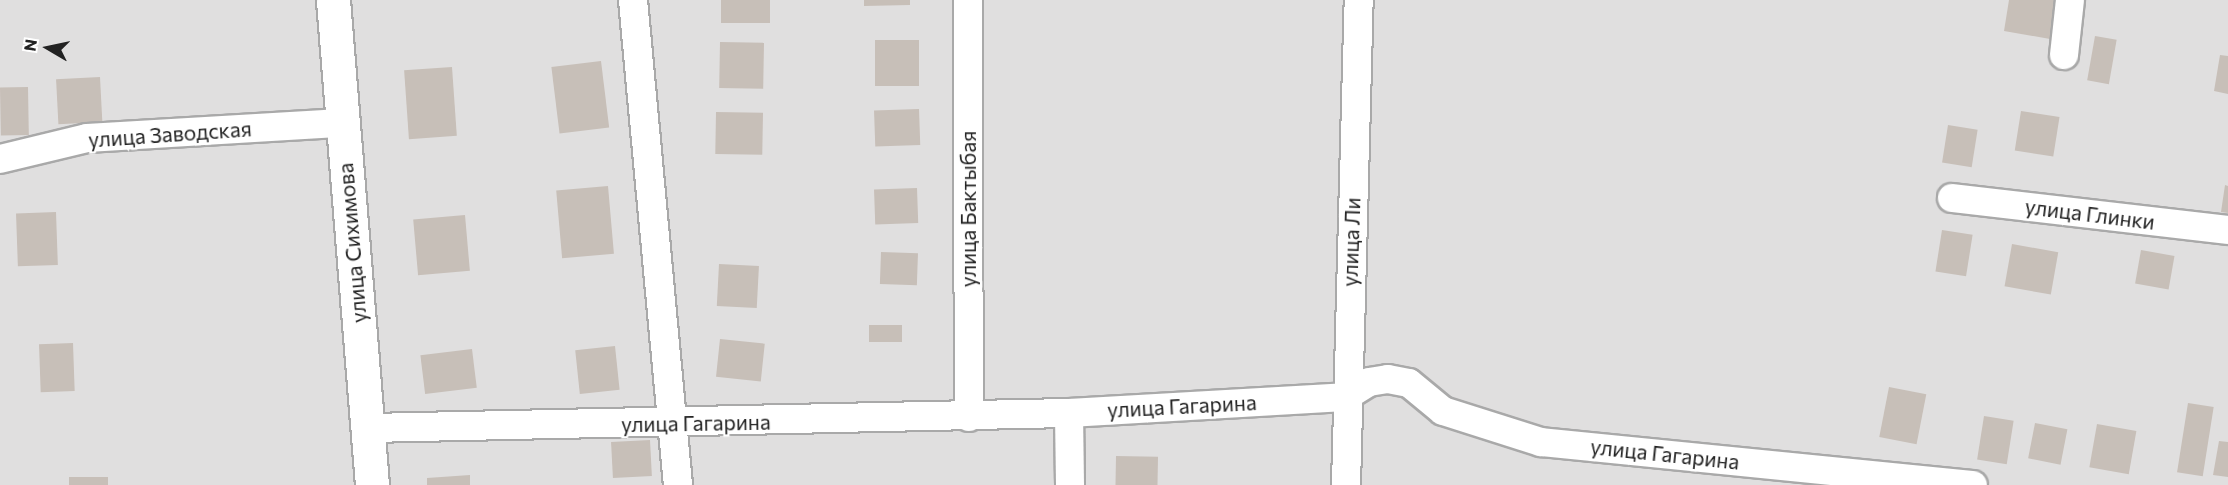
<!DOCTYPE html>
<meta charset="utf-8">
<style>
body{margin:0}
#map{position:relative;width:2228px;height:485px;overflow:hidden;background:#f2efe9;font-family:Commissioner,sans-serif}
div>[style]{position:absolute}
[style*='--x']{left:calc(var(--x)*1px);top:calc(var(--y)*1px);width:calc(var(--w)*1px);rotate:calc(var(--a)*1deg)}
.residential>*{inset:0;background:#e0dfdf;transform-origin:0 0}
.building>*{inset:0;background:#c7bfb8;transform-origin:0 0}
.roads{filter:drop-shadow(2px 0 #a9a9a9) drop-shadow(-2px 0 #a9a9a9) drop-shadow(0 2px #a9a9a9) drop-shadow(0 -2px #a9a9a9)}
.minor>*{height:28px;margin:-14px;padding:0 14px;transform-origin:14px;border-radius:14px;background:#fff}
.tertiary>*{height:33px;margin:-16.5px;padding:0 16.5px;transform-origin:16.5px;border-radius:16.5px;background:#fff}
span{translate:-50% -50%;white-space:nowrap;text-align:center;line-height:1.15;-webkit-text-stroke:4.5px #fff;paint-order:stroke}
.street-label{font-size:21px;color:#222}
.north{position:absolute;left:18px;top:18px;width:60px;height:60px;-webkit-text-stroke:4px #fff;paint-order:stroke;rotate:279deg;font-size:16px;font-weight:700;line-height:24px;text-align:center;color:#222}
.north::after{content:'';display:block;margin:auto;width:21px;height:27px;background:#222;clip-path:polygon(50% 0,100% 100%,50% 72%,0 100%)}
</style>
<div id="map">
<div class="residential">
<i style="left:0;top:0;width:2228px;height:485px"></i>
</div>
<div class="building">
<i style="left:721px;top:0;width:49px;height:23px"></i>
<i style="clip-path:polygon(864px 0,910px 0,910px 5px,864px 6px)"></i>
<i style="clip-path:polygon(2009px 0,2057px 0,2050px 39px,2004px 31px)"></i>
<i style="left:2095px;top:36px;width:22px;height:45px;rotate:10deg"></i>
<i style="left:875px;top:40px;width:44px;height:46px"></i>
<i style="left:720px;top:42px;width:44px;height:46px;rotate:1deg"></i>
<i style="clip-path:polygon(2220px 55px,2228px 56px,2228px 94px,2214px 91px)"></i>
<i style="left:601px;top:61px;width:67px;height:50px;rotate:83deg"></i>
<i style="left:452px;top:67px;width:69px;height:48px;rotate:86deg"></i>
<i style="left:100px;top:77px;width:45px;height:44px;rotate:87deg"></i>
<i style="left:28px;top:87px;width:48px;height:28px;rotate:89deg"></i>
<i style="left:919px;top:109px;width:36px;height:45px;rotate:88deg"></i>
<i style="left:2021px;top:111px;width:39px;height:40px;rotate:9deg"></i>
<i style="left:716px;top:112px;width:47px;height:42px;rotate:1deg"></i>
<i style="left:1948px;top:125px;width:30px;height:38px;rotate:9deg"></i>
<i style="clip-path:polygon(2225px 185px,2228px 186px,2228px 213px,2221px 212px)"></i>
<i style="left:608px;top:186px;width:68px;height:52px;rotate:85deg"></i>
<i style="left:917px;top:188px;width:35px;height:43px;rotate:88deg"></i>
<i style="left:56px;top:212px;width:53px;height:40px;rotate:88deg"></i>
<i style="left:465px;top:215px;width:56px;height:52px;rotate:85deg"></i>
<i style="left:1942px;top:230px;width:31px;height:42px;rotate:9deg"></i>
<i style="left:2012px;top:244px;width:47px;height:43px;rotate:10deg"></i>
<i style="left:2141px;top:250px;width:34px;height:34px;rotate:10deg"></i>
<i style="left:881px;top:252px;width:37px;height:32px;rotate:2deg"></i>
<i style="left:719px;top:264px;width:40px;height:42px;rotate:3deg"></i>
<i style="left:869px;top:325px;width:33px;height:17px"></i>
<i style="left:720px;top:339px;width:45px;height:38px;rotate:6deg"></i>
<i style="left:73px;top:343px;width:48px;height:34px;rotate:88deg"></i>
<i style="left:615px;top:346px;width:44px;height:40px;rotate:84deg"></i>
<i style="left:472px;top:349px;width:39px;height:52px;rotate:83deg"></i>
<i style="left:1889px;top:387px;width:38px;height:51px;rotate:11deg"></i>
<i style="left:2188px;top:403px;width:26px;height:70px;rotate:9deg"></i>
<i style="left:1984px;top:416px;width:30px;height:44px;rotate:9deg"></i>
<i style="left:2035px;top:423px;width:33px;height:36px;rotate:11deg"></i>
<i style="left:2097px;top:424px;width:40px;height:44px;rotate:10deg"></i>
<i style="left:650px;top:440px;width:36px;height:39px;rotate:87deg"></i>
<i style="clip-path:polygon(2219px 441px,2228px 442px,2228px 477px,2213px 475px)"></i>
<i style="left:1116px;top:456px;width:42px;height:29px;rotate:1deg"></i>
<i style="clip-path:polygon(470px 475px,470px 485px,427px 485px,427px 478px)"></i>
<i style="left:108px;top:477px;width:8px;height:39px;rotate:90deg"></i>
</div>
<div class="roads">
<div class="minor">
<i style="--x:633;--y:0;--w:487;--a:84.7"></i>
<i style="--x:968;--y:0;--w:417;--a:89.9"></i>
<i style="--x:2064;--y:55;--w:55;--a:-83.8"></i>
<i style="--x:0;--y:159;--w:89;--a:-13.6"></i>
<i style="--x:87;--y:138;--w:255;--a:-3.4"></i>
<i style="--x:1952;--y:198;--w:278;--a:6.6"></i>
<i style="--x:1069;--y:413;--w:72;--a:89.2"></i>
<i style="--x:369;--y:428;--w:700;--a:-1.23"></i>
<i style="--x:1069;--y:413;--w:276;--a:-3.3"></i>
<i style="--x:1345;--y:397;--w:28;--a:-32"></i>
<i style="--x:1369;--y:382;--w:19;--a:-9"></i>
<i style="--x:1388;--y:379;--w:21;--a:11"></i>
<i style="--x:1409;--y:383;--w:44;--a:39.5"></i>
<i style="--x:1443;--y:411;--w:103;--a:17.6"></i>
<i style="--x:1541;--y:442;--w:434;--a:5.7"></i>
<i style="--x:1346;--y:485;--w:485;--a:-88.5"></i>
</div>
<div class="tertiary">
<i style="--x:333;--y:0;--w:487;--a:85.4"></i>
</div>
</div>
<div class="street-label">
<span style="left:170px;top:134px;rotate:-4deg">улица Заводская</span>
<span style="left:968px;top:209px;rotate:-90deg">улица Бактыбая</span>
<span style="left:2090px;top:214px;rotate:7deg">улица Глинки</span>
<span style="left:1351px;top:242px;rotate:-88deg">улица Ли</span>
<span style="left:352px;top:243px;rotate:-95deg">улица Сихимова</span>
<span style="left:1182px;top:406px;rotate:-3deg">улица Гагарина</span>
<span style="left:696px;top:423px;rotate:-1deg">улица Гагарина</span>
<span style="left:1665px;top:454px;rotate:6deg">улица Гагарина</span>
</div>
<div class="north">N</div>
</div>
